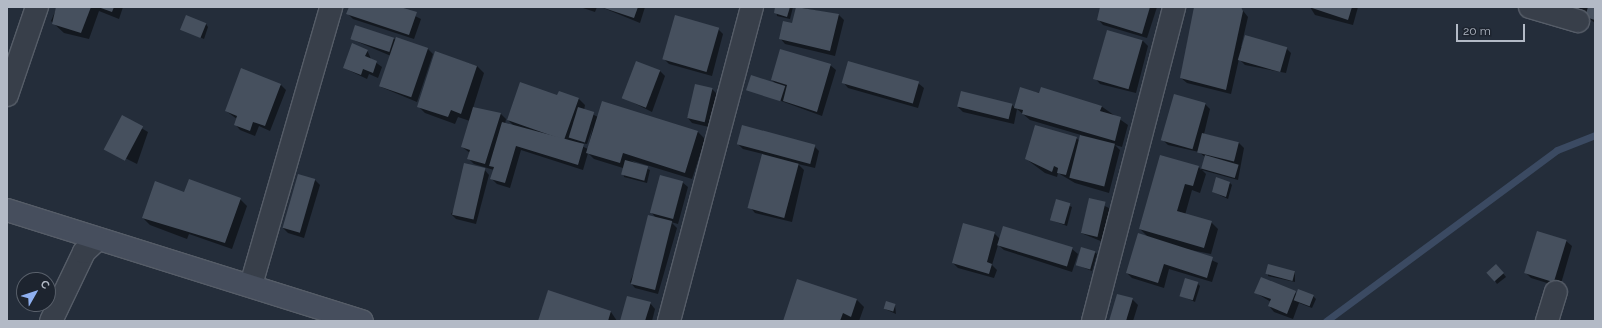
<!DOCTYPE html>
<meta charset="utf-8">
<style>
body{margin:0}
#map{position:relative;width:1602px;height:328px;overflow:hidden;background:#242d3a;font-family:Raleway,sans-serif}
div>[style]{position:absolute}
[style*='--x']{left:calc(var(--x)*1px);top:calc(var(--y)*1px);width:calc(var(--w)*1px);rotate:calc(var(--a)*1deg)}
.shadow>*{inset:0;background:#0007}
.stream>*{height:7px;margin:-3.5px;padding:0 3.5px;transform-origin:3.5px;border-radius:3.5px;background:#3b4a62}
.building>*{inset:0;background:#46505e;transform-origin:0 0}
.roads{filter:drop-shadow(1px 0 #565d68) drop-shadow(-1px 0 #565d68) drop-shadow(0 1px #565d68) drop-shadow(0 -1px #565d68)}
.street>*{height:22px;margin:-11px;padding:0 11px;transform-origin:11px;border-radius:11px;background:#383f4a}
.secondary>*{height:22px;margin:-11px;padding:0 11px;transform-origin:11px;border-radius:11px;background:#464e5d}
span{translate:-50% -50%;white-space:nowrap;text-align:center;line-height:1.15;-webkit-text-stroke:3.5px #1d242f;paint-order:stroke}
.frame{position:absolute;inset:0;border:8px solid #b3bac6;pointer-events:none}
.north{position:absolute;left:16px;top:272px;width:40px;height:40px;box-sizing:border-box;background:#1d242f;border:1px solid #59606b;border-radius:50%;rotate:51deg;font-size:11px;font-weight:700;line-height:16px;text-align:center;color:#b3bac6}
.north::after{content:'';display:block;margin:auto;width:14px;height:18px;background:#8fb0f0;clip-path:polygon(50% 0,100% 100%,50% 72%,0 100%)}
.scale{position:absolute;left:1456px;top:24px;width:69px;height:18px;box-sizing:border-box;border:2px solid #b3bac6;border-top:0;padding-left:5px;font-size:12px;line-height:14px;white-space:nowrap;color:#b3bac6;-webkit-text-stroke:3px #1d242f;paint-order:stroke}
</style>
<div id="map">
<div class="shadow">
<i style="clip-path:polygon(57px 7px,123px 7px,119px 19px,99px 11px,89px 39px,64px 33px,51px 21px)"></i>
<i style="clip-path:polygon(350px 7px,397px 7px,421px 19px,414px 39px,353px 19px,348px 14px)"></i>
<i style="clip-path:polygon(580px 7px,597px 7px,595px 12px)"></i>
<i style="clip-path:polygon(601px 7px,645px 7px,640px 23px)"></i>
<i style="clip-path:polygon(776px 7px,793px 7px,790px 19px,777px 16px)"></i>
<i style="clip-path:polygon(797px 7px,839px 15px,844px 20px,835px 56px,785px 44px,780px 38px,793px 24px)"></i>
<i style="clip-path:polygon(1101px 7px,1157px 7px,1147px 38px,1103px 25px,1098px 19px)"></i>
<i style="clip-path:polygon(1195px 7px,1240px 7px,1248px 17px,1241px 47px,1286px 48px,1291px 53px,1286px 73px,1245px 65px,1239px 59px,1231px 94px,1187px 83px,1181px 78px)"></i>
<i style="clip-path:polygon(1310px 7px,1358px 7px,1353px 25px,1315px 15px)"></i>
<i style="clip-path:polygon(1561px 7px,1595px 7px,1595px 23px,1586px 16px)"></i>
<i style="clip-path:polygon(206px 24px,208px 27px,204px 39px,181px 29px)"></i>
<i style="clip-path:polygon(718px 29px,723px 34px,712px 76px,669px 64px,664px 59px)"></i>
<i style="clip-path:polygon(1107px 31px,1143px 41px,1148px 46px,1136px 93px,1100px 84px,1095px 78px)"></i>
<i style="clip-path:polygon(351px 39px,394px 39px,428px 49px,433px 54px,417px 102px,381px 87px,391px 56px)"></i>
<i style="clip-path:polygon(367px 50px,371px 59px,382px 67px,378px 78px,369px 74px,367px 79px,344px 68px)"></i>
<i style="clip-path:polygon(evenodd,436px 53px,477px 66px,484px 73px,473px 108px,501px 114px,506px 119px,505px 124px,515px 127px,508px 120px,558px 97px,578px 98px,585px 105px,584px 110px,598px 117px,698px 132px,705px 139px,692px 179px,630px 160px,650px 170px,647px 183px,624px 177px,623px 168px,594px 159px,588px 153px,583px 170px,521px 150px,510px 188px,497px 184px,491px 178px,494px 170px,474px 164px,469px 159px,470px 153px,462px 147px,470px 121px,458px 117px,455px 124px,425px 113px,418px 106px,436px 53px,593px 126px,588px 149px,573px 142px,587px 144px,593px 126px)"></i>
<i style="clip-path:polygon(830px 65px,836px 70px,822px 116px,748px 89px,776px 84px,772px 80px)"></i>
<i style="clip-path:polygon(660px 71px,665px 76px,652px 112px,624px 98px)"></i>
<i style="clip-path:polygon(843px 82px,918px 83px,924px 88px,918px 108px,848px 88px)"></i>
<i style="clip-path:polygon(281px 85px,286px 90px,270px 131px,259px 126px,255px 136px,240px 130px,235px 124px,237px 119px,226px 111px)"></i>
<i style="clip-path:polygon(712px 89px,717px 94px,709px 127px,692px 123px,687px 117px)"></i>
<i style="clip-path:polygon(1021px 89px,1101px 106px,1128px 125px,1122px 147px,1115px 145px,1120px 150px,1109px 193px,1075px 183px,1058px 173px,1057px 177px,1045px 173px,1026px 159px,1076px 138px,1080px 141px,1081px 135px,1030px 120px,1017px 109px,1014px 124px,963px 112px,958px 107px,1012px 105px,1015px 108px)"></i>
<i style="clip-path:polygon(1205px 104px,1210px 109px,1204px 134px,1239px 143px,1244px 148px,1238px 180px,1202px 170px,1206px 174px,1200px 193px,1192px 190px,1185px 215px,1211px 222px,1218px 229px,1211px 254px,1186px 249px,1218px 263px,1212px 282px,1169px 269px,1164px 288px,1132px 278px,1127px 273px,1148px 237px,1140px 229px,1199px 167px,1201px 170px,1205px 157px,1199px 152px,1168px 145px,1163px 140px)"></i>
<i style="clip-path:polygon(122px 117px,148px 132px,137px 164px,111px 151px)"></i>
<i style="clip-path:polygon(737px 143px,814px 146px,819px 151px,815px 168px,798px 164px,804px 170px,792px 222px,755px 213px,750px 207px,763px 154px,743px 149px)"></i>
<i style="clip-path:polygon(484px 169px,489px 175px,476px 224px,456px 219px,451px 214px)"></i>
<i style="clip-path:polygon(315px 180px,320px 185px,304px 238px,288px 233px,283px 228px)"></i>
<i style="clip-path:polygon(682px 182px,688px 187px,678px 224px,671px 222px,677px 228px,658px 294px,635px 288px,630px 282px,656px 218px,651px 212px)"></i>
<i style="clip-path:polygon(1230px 183px,1232px 185px,1228px 199px,1213px 192px)"></i>
<i style="clip-path:polygon(185px 193px,240px 199px,247px 206px,232px 249px,189px 234px,187px 239px,150px 225px,143px 218px)"></i>
<i style="clip-path:polygon(1090px 199px,1111px 209px,1103px 242px,1081px 233px)"></i>
<i style="clip-path:polygon(1056px 200px,1072px 207px,1067px 226px,1051px 220px)"></i>
<i style="clip-path:polygon(994px 233px,1000px 239px,1072px 249px,1078px 254px,1072px 272px,1004px 250px,998px 245px,992px 265px,997px 270px,994px 278px,958px 268px,953px 263px)"></i>
<i style="clip-path:polygon(1566px 241px,1572px 246px,1560px 287px,1531px 278px,1526px 273px)"></i>
<i style="clip-path:polygon(1094px 252px,1097px 254px,1092px 271px,1077px 265px)"></i>
<i style="clip-path:polygon(1268px 265px,1295px 272px,1295px 282px,1268px 276px)"></i>
<i style="clip-path:polygon(1499px 268px,1506px 277px,1497px 284px,1495px 281px)"></i>
<i style="clip-path:polygon(1261px 279px,1297px 294px,1313px 296px,1316px 299px,1312px 308px,1299px 303px,1293px 319px,1274px 312px,1269px 306px,1271px 302px,1256px 293px)"></i>
<i style="clip-path:polygon(798px 280px,857px 300px,864px 307px,859px 321px,784px 321px)"></i>
<i style="clip-path:polygon(1197px 283px,1200px 286px,1195px 302px,1180px 295px)"></i>
<i style="clip-path:polygon(548px 291px,611px 312px,617px 321px,539px 321px)"></i>
<i style="clip-path:polygon(1132px 299px,1138px 305px,1133px 321px,1111px 321px)"></i>
<i style="clip-path:polygon(650px 303px,655px 309px,652px 321px,621px 321px)"></i>
<i style="clip-path:polygon(895px 305px,896px 314px,885px 309px)"></i>
</div>
<div class="stream">
<i style="--x:1326;--y:321;--w:287;--a:-36.5"></i>
<i style="--x:1557;--y:150;--w:41;--a:-21.5"></i>
</div>
<div class="building">
<i style="clip-path:polygon(56px 7px,91px 7px,81px 33px,52px 24px)"></i>
<i style="clip-path:polygon(98px 7px,114px 7px,112px 12px)"></i>
<i style="clip-path:polygon(349px 7px,400px 7px,417px 12px,409px 35px,346px 14px)"></i>
<i style="clip-path:polygon(601px 7px,638px 7px,634px 18px)"></i>
<i style="clip-path:polygon(775px 7px,790px 7px,787px 17px,774px 13px)"></i>
<i style="clip-path:polygon(796px 7px,839px 14px,830px 51px,779px 39px,783px 21px,792px 23px)"></i>
<i style="clip-path:polygon(1100px 7px,1150px 7px,1142px 34px,1097px 20px)"></i>
<i style="clip-path:polygon(1194px 7px,1241px 7px,1243px 11px,1226px 90px,1180px 78px)"></i>
<i style="clip-path:polygon(1309px 7px,1352px 7px,1348px 20px)"></i>
<i style="clip-path:polygon(1588px 7px,1595px 7px,1595px 20px,1585px 17px)"></i>
<i style="left:186px;top:15px;width:22px;height:16px;rotate:22deg"></i>
<i style="left:675px;top:15px;width:46px;height:46px;rotate:16deg"></i>
<i style="left:355px;top:25px;width:41px;height:15px;rotate:18deg"></i>
<i style="left:1107px;top:30px;width:37px;height:51px;rotate:16deg"></i>
<i style="left:1245px;top:35px;width:44px;height:26px;rotate:16deg"></i>
<i style="left:396px;top:37px;width:34px;height:52px;rotate:19deg"></i>
<i style="clip-path:polygon(352px 43px,368px 50px,365px 56px,377px 61px,373px 73px,363px 69px,361px 75px,343px 68px)"></i>
<i style="clip-path:polygon(780px 49px,831px 64px,817px 112px,783px 101px,787px 85px,771px 80px)"></i>
<i style="clip-path:polygon(435px 51px,477px 66px,461px 114px,451px 110px,448px 117px,417px 107px)"></i>
<i style="left:636px;top:61px;width:26px;height:40px;rotate:21deg"></i>
<i style="left:848px;top:61px;width:74px;height:23px;rotate:16deg"></i>
<i style="clip-path:polygon(241px 68px,281px 84px,265px 126px,253px 122px,250px 131px,234px 125px,237px 116px,225px 111px)"></i>
<i style="left:751px;top:75px;width:36px;height:16px;rotate:18deg"></i>
<i style="clip-path:polygon(520px 82px,557px 95px,559px 91px,579px 98px,564px 140px,507px 120px)"></i>
<i style="left:695px;top:84px;width:18px;height:35px;rotate:13deg"></i>
<i style="clip-path:polygon(1020px 87px,1039px 93px,1041px 87px,1102px 106px,1100px 111px,1121px 117px,1115px 141px,1022px 114px,1023px 110px,1014px 108px)"></i>
<i style="left:961px;top:91px;width:53px;height:16px;rotate:14deg"></i>
<i style="left:1174px;top:94px;width:33px;height:48px;rotate:16deg"></i>
<i style="clip-path:polygon(602px 101px,698px 131px,685px 173px,623px 153px,620px 163px,586px 153px)"></i>
<i style="clip-path:polygon(473px 107px,501px 113px,485px 164px,467px 159px,470px 150px,461px 147px)"></i>
<i style="left:578px;top:107px;width:17px;height:32px;rotate:17deg"></i>
<i style="left:122px;top:115px;width:24px;height:39px;rotate:28deg"></i>
<i style="clip-path:polygon(502px 122px,584px 144px,578px 165px,516px 146px,505px 183px,490px 179px,494px 167px,489px 166px)"></i>
<i style="left:742px;top:125px;width:76px;height:20px;rotate:15deg"></i>
<i style="clip-path:polygon(1035px 125px,1077px 137px,1066px 175px,1057px 173px,1058px 168px,1054px 166px,1052px 172px,1025px 159px)"></i>
<i style="left:1202px;top:133px;width:38px;height:20px;rotate:14deg"></i>
<i style="left:1080px;top:135px;width:36px;height:44px;rotate:14deg"></i>
<i style="left:762px;top:154px;width:38px;height:56px;rotate:15deg"></i>
<i style="clip-path:polygon(1160px 155px,1199px 166px,1193px 186px,1185px 184px,1177px 211px,1212px 221px,1204px 248px,1139px 229px)"></i>
<i style="left:1205px;top:155px;width:35px;height:14px;rotate:16deg"></i>
<i style="left:625px;top:160px;width:24px;height:15px;rotate:15deg"></i>
<i style="left:464px;top:163px;width:22px;height:53px;rotate:13deg"></i>
<i style="left:298px;top:174px;width:18px;height:56px;rotate:16deg"></i>
<i style="left:660px;top:175px;width:24px;height:39px;rotate:15deg"></i>
<i style="clip-path:polygon(1216px 177px,1230px 182px,1226px 197px,1212px 192px)"></i>
<i style="clip-path:polygon(189px 179px,241px 198px,225px 243px,142px 218px,155px 181px,184px 192px)"></i>
<i style="left:1089px;top:198px;width:17px;height:36px;rotate:13deg"></i>
<i style="left:1056px;top:199px;width:15px;height:22px;rotate:16deg"></i>
<i style="left:648px;top:215px;width:25px;height:71px;rotate:14deg"></i>
<i style="clip-path:polygon(963px 223px,995px 232px,987px 262px,992px 264px,989px 274px,952px 263px)"></i>
<i style="left:1003px;top:226px;width:73px;height:20px;rotate:17deg"></i>
<i style="left:1537px;top:231px;width:31px;height:44px;rotate:17deg"></i>
<i style="clip-path:polygon(1138px 233px,1213px 257px,1207px 278px,1164px 264px,1158px 283px,1126px 273px)"></i>
<i style="left:1081px;top:247px;width:15px;height:19px;rotate:16deg"></i>
<i style="left:1268px;top:264px;width:28px;height:10px;rotate:15deg"></i>
<i style="left:1496px;top:264px;width:12px;height:13px;rotate:48deg"></i>
<i style="clip-path:polygon(1261px 277px,1296px 291px,1287px 314px,1268px 306px,1271px 299px,1254px 293px)"></i>
<i style="left:1185px;top:278px;width:14px;height:19px;rotate:17deg"></i>
<i style="clip-path:polygon(797px 279px,857px 299px,851px 317px,843px 313px,840px 321px,783px 321px)"></i>
<i style="left:1298px;top:289px;width:17px;height:12px;rotate:21deg"></i>
<i style="clip-path:polygon(548px 290px,611px 311px,608px 321px,538px 321px)"></i>
<i style="clip-path:polygon(1117px 294px,1133px 298px,1126px 321px,1109px 321px)"></i>
<i style="clip-path:polygon(627px 296px,651px 302px,645px 321px,620px 321px)"></i>
<i style="left:886px;top:301px;width:10px;height:8px;rotate:17deg"></i>
</div>
<div class="roads">
<div class="street">
<i style="--x:1530;--y:7;--w:50;--a:16.3"></i>
<i style="--x:7;--y:95;--w:93;--a:-71.2"></i>
<i style="--x:251;--y:285;--w:289;--a:-73.9"></i>
<i style="--x:51;--y:321;--w:76;--a:-64.4"></i>
<i style="--x:84;--y:252;--w:19;--a:-43"></i>
<i style="--x:669;--y:321;--w:325;--a:-75.2"></i>
<i style="--x:1093;--y:321;--w:324;--a:-75.5"></i>
<i style="--x:1547;--y:321;--w:30;--a:-73"></i>
</div>
<div class="secondary">
<i style="--x:7;--y:210;--w:372;--a:17.4"></i>
</div>
</div>
<div class="frame"></div>
<div class="north">С</div>
<div class="scale">20 m</div>
</div>
